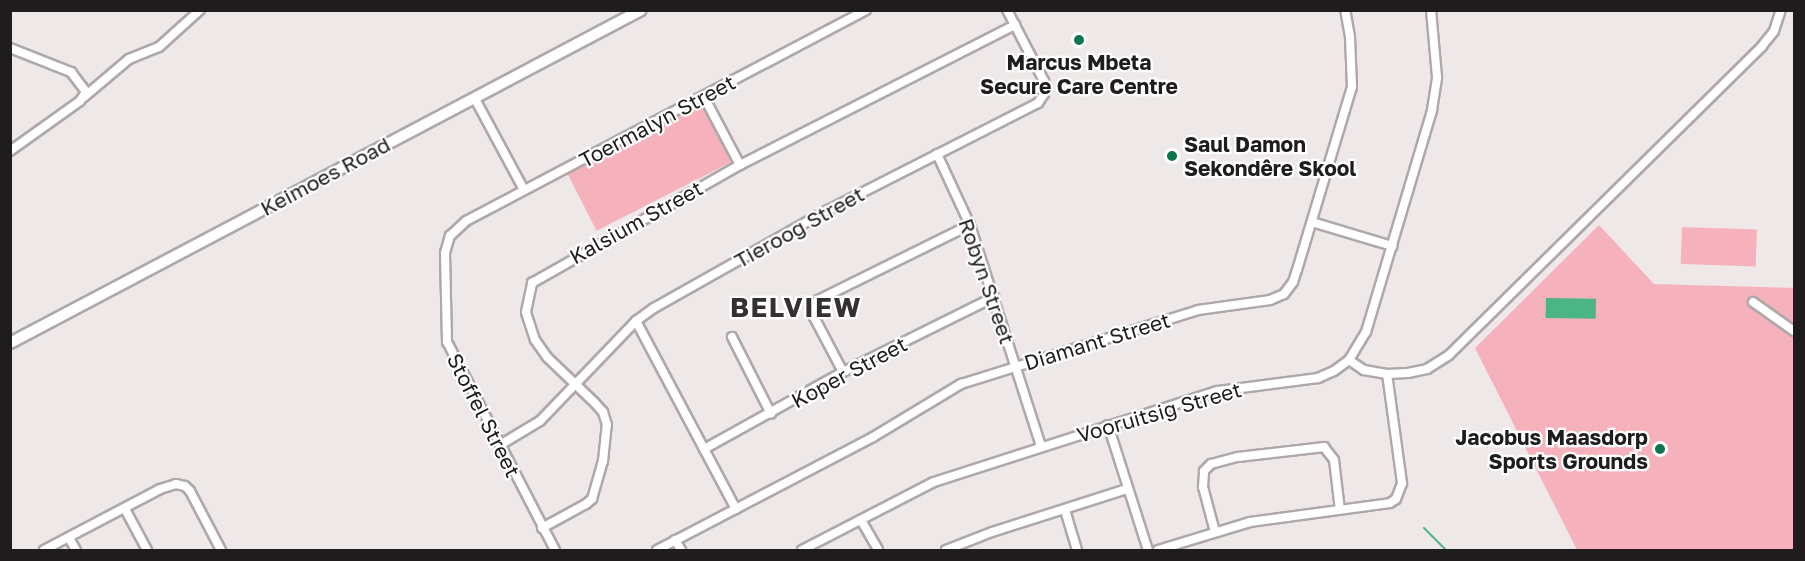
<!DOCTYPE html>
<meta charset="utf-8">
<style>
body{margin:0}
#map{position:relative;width:1805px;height:561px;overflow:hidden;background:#efe8e8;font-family:"Golos Text",sans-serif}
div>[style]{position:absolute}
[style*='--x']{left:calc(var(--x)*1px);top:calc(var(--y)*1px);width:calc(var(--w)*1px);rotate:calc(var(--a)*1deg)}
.green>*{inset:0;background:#f6b2bc;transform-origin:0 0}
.water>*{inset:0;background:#4cb585;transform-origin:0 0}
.stream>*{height:2px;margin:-1px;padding:0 1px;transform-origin:1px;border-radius:1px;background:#4cb585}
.roads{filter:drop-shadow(2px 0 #afa8a9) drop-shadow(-2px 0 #afa8a9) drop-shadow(0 2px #afa8a9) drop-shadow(0 -2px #afa8a9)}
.minor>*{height:8px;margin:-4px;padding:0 4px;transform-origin:4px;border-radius:4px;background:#fff}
.tertiary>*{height:10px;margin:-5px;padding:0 5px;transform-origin:5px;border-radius:5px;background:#fff}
.dots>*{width:16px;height:16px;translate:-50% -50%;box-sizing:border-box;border:3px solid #fff;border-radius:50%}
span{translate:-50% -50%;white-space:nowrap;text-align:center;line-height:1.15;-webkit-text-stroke:4.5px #fff;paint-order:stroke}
.poi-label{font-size:21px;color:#1e1c1c;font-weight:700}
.left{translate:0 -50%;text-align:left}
.right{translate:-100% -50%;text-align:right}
.street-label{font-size:21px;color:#1e1c1c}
.district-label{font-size:27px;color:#342f30;font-weight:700;letter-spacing:1.5px}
.frame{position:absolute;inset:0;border:12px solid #1e1c1c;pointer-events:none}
</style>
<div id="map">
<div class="green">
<i style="left:702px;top:103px;width:66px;height:152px;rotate:63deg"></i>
<i style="clip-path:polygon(1599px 225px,1654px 284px,1794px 288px,1794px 550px,1577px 550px,1475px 348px)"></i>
<i style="left:1682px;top:227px;width:75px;height:37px;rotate:2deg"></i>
</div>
<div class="water">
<i style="left:1546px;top:298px;width:50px;height:20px;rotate:1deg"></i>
</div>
<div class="stream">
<i style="--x:1424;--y:528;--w:31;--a:45"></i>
</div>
<div class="roads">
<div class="minor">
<i style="--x:10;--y:48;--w:66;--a:21.5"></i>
<i style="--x:71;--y:72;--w:25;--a:53"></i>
<i style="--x:86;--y:92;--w:11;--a:124"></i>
<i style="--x:80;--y:101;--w:86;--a:144.5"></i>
<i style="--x:84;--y:97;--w:59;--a:-40.2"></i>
<i style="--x:129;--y:59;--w:32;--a:-22"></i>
<i style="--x:159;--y:47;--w:55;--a:-42.1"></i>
<i style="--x:704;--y:97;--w:77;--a:62.1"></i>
<i style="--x:475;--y:99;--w:103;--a:61.7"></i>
<i style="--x:937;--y:154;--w:78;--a:65.1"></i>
<i style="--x:970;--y:225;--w:232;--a:72.2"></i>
<i style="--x:1312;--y:222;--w:84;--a:16.7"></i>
<i style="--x:1753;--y:302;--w:50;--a:35.3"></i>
<i style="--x:636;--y:321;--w:213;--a:62"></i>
<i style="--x:732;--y:337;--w:86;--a:63.1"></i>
<i style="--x:1349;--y:360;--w:18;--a:34"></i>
<i style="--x:1364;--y:370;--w:23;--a:10"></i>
<i style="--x:1387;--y:374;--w:21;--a:-3"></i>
<i style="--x:1408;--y:373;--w:19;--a:-12"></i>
<i style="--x:1427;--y:369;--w:26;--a:-32"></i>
<i style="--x:1449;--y:355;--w:440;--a:-44.6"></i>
<i style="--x:1762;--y:46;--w:19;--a:-51"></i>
<i style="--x:1774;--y:31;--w:22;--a:-72"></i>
<i style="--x:843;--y:372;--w:62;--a:-117.8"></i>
<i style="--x:814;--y:317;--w:9;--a:-90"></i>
<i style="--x:814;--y:308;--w:9;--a:-63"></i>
<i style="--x:818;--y:300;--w:169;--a:-26.3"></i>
<i style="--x:1108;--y:425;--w:131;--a:72.3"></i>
<i style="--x:500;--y:445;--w:47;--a:-31"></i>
<i style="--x:540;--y:421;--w:139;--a:-46.2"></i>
<i style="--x:636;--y:321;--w:22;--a:-36"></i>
<i style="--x:654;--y:308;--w:197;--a:-29.4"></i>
<i style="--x:826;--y:211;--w:238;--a:-27"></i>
<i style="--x:1038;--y:103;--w:11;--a:-56"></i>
<i style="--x:1044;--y:94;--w:13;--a:-90"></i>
<i style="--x:1044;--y:81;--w:80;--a:-117.5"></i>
<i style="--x:704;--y:449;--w:159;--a:-29"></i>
<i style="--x:843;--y:372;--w:169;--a:-26.4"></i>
<i style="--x:125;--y:509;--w:47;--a:61.8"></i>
<i style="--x:1065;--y:510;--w:42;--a:73.3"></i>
<i style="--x:861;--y:520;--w:34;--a:60"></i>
<i style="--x:542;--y:528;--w:50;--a:-28.6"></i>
<i style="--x:586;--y:504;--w:8;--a:-40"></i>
<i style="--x:592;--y:499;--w:40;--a:-74"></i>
<i style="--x:603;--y:461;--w:36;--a:-84"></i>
<i style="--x:607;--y:425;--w:14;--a:-107"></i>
<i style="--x:603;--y:412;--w:12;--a:-132"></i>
<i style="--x:595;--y:403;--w:66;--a:-136.2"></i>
<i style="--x:547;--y:357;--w:21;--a:-125"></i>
<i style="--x:535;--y:340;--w:29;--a:-108"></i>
<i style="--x:526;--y:312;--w:30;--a:-78"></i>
<i style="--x:532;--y:283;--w:239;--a:-29.6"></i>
<i style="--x:740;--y:165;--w:309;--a:-27"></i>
<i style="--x:1215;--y:532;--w:47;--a:-104.9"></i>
<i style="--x:1203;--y:487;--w:16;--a:-86"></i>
<i style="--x:1204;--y:471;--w:10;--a:-45"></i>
<i style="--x:1211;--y:464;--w:28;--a:-15"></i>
<i style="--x:1238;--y:457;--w:87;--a:-6.6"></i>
<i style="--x:1324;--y:447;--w:16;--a:52"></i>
<i style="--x:1334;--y:460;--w:50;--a:83.2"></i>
<i style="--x:69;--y:538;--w:14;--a:60"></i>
<i style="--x:675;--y:540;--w:12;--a:59"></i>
<i style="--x:44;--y:550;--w:131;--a:-27.7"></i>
<i style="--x:160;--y:489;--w:17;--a:-17"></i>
<i style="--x:176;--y:484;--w:9;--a:13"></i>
<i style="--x:185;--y:486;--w:7;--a:45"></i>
<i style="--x:190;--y:491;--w:67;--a:62.3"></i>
<i style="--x:555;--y:550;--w:234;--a:-117.4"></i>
<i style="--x:447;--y:342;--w:89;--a:-91.3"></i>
<i style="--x:445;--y:253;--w:18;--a:-74"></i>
<i style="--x:450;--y:236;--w:22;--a:-43"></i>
<i style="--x:466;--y:221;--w:452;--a:-27.8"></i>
<i style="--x:657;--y:550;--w:244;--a:-27.6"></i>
<i style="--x:873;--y:437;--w:103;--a:-31.1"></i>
<i style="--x:961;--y:384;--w:248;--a:-17.3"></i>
<i style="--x:1198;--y:310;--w:73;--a:-7.9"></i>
<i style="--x:1270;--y:300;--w:15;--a:-23"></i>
<i style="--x:1284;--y:294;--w:15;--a:-53"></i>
<i style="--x:1293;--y:282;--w:13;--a:-72"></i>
<i style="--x:1297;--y:270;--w:191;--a:-73.3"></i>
<i style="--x:1352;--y:87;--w:50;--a:-92.3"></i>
<i style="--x:1350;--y:37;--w:27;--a:-100"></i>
<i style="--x:802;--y:550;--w:148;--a:-27.3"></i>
<i style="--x:934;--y:482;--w:298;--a:-17.8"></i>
<i style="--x:1218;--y:391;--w:101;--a:-7.4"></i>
<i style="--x:1318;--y:378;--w:17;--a:-24"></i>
<i style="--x:1334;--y:371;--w:19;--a:-36"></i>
<i style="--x:1349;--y:360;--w:33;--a:-59"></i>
<i style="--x:1366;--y:332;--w:232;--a:-73.4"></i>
<i style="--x:1432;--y:110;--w:33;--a:-81"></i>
<i style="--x:1437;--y:77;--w:67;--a:-95.1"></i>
<i style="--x:946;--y:550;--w:49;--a:-21.4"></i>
<i style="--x:992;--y:532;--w:142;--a:-17.7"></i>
<i style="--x:1158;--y:550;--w:96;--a:-16.9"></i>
<i style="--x:1250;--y:522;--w:141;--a:-7.7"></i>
<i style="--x:1390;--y:503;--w:7;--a:-34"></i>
<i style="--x:1396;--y:499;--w:17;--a:-69"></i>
<i style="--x:1402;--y:483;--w:110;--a:-97.8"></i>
</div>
<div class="tertiary">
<i style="--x:10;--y:343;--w:713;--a:-27.82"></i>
</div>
</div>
<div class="dots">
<i style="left:1079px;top:40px;background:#0c754e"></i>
<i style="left:1172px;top:156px;background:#0c754e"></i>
<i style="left:1660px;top:449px;background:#0c754e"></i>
</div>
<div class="poi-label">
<span style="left:1079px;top:74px">Marcus Mbeta<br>Secure Care Centre</span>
<span class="left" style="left:1184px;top:156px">Saul Damon<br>Sekondêre Skool</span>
<span class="right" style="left:1648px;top:449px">Jacobus Maasdorp<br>Sports Grounds</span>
</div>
<div class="street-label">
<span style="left:657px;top:121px;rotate:-28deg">Toermalyn Street</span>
<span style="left:325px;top:176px;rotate:-28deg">Keimoes Road</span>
<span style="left:636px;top:222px;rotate:-29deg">Kalsium Street</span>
<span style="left:799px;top:227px;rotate:-29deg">Tieroog Street</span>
<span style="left:987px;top:281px;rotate:71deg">Robyn Street</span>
<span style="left:1097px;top:341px;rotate:-17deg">Diamant Street</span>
<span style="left:849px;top:372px;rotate:-28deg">Koper Street</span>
<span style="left:1159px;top:412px;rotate:-16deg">Vooruitsig Street</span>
<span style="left:484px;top:415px;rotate:63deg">Stoffel Street</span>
</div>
<div class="district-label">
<span style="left:796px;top:308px">BELVIEW</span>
</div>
<div class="frame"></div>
</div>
